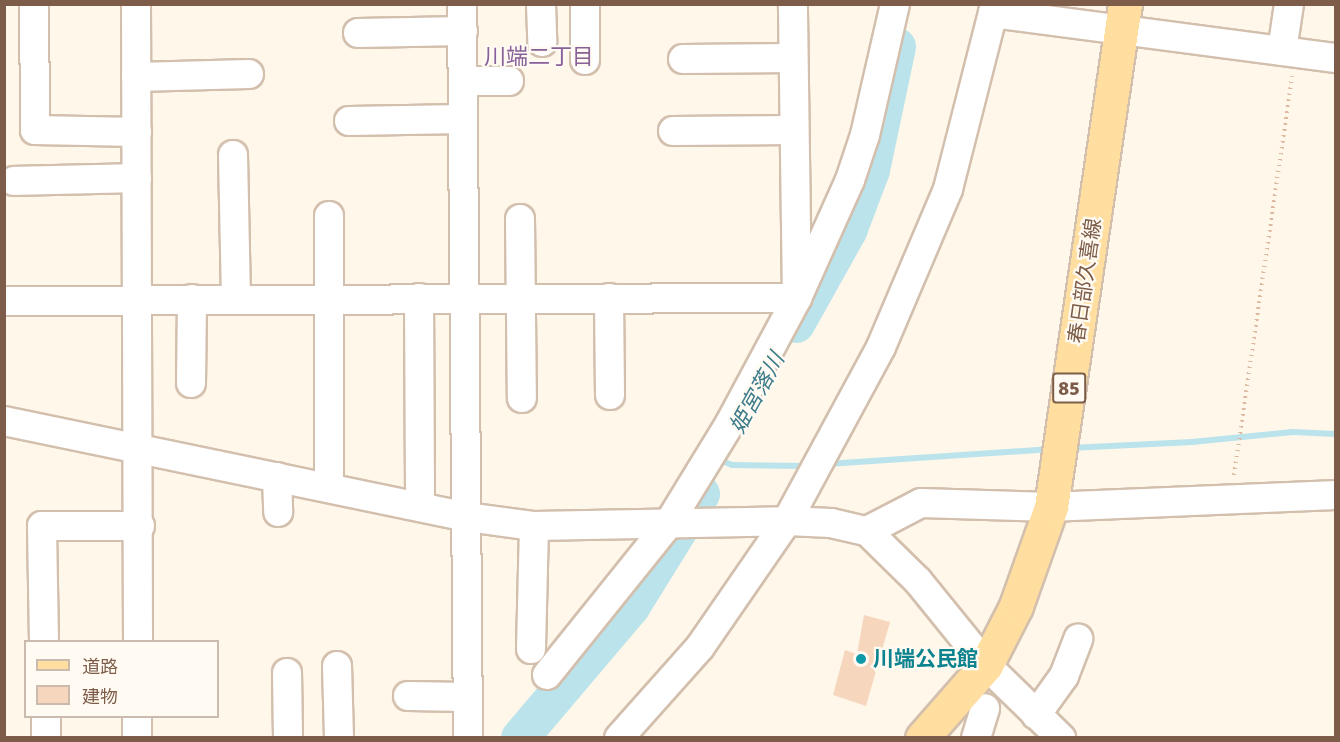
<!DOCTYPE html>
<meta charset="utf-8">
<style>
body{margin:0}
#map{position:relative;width:1340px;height:742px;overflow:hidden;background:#fef7ea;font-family:Signika,"Noto Sans JP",sans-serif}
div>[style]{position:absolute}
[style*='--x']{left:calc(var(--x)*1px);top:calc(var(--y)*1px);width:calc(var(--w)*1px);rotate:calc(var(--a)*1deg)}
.stream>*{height:6px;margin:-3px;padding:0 3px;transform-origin:3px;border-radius:3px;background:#bbe3eb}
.river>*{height:38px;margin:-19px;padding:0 19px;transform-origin:19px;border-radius:19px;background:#bbe3eb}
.building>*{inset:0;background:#f7d6be}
.path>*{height:4px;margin-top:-2px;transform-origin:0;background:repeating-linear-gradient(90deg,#ddb9a0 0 1.5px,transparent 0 6px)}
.roads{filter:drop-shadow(2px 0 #d3bfad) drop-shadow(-2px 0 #d3bfad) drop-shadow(0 2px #d3bfad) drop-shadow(0 -2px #d3bfad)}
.minor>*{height:28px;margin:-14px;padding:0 14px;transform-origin:14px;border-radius:14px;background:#fff}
.major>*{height:33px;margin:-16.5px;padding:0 16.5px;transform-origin:16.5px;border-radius:16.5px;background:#ffdea0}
.dots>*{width:16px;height:16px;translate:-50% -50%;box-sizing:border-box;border:3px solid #fffaf2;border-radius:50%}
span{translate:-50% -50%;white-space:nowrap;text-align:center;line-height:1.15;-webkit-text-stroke:4.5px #fffaf2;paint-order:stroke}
.shield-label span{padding:2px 4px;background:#fffaf2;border:2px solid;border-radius:4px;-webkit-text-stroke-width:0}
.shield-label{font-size:20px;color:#7d5d49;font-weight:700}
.street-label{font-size:21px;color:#7d5d49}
.culture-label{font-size:21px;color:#0d838f;font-weight:700}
.left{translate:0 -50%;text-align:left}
.neighbourhood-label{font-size:22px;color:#886199}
.water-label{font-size:22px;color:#3c7c8b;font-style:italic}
.frame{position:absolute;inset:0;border:6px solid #7d5d49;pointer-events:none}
.legend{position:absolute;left:24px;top:640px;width:195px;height:78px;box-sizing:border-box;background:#fffaf2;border:2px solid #cbbbae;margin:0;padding:8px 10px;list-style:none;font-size:18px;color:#7d5d49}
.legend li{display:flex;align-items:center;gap:12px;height:30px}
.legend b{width:30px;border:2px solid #cbbbae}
</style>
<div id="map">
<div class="stream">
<i style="--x:1070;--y:448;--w:122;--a:-2.8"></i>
<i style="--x:1192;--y:442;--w:101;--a:-5.7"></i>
<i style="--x:1293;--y:432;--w:43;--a:2.7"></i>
<i style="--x:720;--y:460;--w:13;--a:23"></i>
<i style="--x:732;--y:465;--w:76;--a:0.8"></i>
<i style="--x:827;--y:464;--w:225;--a:-3.8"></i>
</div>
<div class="river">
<i style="--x:796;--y:324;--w:107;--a:-60.8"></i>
<i style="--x:848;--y:231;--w:65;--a:-69.3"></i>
<i style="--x:871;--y:170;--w:126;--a:-78.1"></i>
<i style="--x:520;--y:738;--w:172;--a:-49.7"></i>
<i style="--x:631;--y:607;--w:133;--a:-58.2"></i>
</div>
<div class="building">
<i style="clip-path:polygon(864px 615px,890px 622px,866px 706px,833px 695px,845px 650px,857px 654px)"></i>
</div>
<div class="path">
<i style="--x:1234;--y:475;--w:403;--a:-81.7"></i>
</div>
<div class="roads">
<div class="minor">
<i style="--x:34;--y:4;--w:126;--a:89.5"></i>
<i style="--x:35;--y:130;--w:102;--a:1.1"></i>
<i style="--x:136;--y:4;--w:638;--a:89.82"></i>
<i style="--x:462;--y:4;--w:734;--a:89.53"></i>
<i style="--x:541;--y:4;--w:38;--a:88"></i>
<i style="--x:585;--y:4;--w:56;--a:90"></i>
<i style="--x:993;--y:13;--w:346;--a:7.5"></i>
<i style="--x:358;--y:33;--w:105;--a:-1.1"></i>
<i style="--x:1282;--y:51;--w:48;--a:-81.5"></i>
<i style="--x:683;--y:59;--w:110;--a:-0.5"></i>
<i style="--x:136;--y:77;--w:113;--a:-1.5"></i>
<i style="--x:463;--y:81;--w:46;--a:0"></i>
<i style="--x:349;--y:121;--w:114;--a:-1"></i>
<i style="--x:673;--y:131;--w:121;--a:-0.5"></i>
<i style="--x:233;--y:155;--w:144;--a:88.8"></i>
<i style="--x:14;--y:181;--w:123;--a:-1.4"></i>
<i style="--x:329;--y:216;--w:272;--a:90"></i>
<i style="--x:520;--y:219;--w:179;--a:89.4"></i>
<i style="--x:419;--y:298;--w:209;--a:89.7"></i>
<i style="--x:609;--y:298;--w:97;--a:89.4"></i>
<i style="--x:4;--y:301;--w:793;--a:-0.22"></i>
<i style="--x:797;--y:298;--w:294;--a:-90.8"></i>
<i style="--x:191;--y:383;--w:84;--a:-89.3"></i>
<i style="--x:4;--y:421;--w:473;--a:11.7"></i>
<i style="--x:467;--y:517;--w:68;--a:7.7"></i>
<i style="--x:534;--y:526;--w:253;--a:-1.1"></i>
<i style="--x:787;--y:521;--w:44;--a:2.6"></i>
<i style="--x:831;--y:523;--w:37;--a:13"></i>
<i style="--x:867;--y:531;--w:71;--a:44.4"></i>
<i style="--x:918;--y:581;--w:108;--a:51"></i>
<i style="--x:986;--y:665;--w:105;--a:44.2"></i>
<i style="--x:277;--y:477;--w:35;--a:88"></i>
<i style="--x:867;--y:531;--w:61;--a:-27.4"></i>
<i style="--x:921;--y:503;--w:130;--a:1.8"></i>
<i style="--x:1051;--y:507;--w:285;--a:-2.4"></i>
<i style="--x:44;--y:642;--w:116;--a:-91"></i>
<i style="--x:42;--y:526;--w:98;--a:0"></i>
<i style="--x:531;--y:649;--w:123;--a:-88.6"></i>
<i style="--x:337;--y:666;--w:72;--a:88.4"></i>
<i style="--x:287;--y:673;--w:65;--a:89.1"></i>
<i style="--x:547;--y:675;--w:191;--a:-51.2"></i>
<i style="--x:667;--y:526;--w:121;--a:-58.5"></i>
<i style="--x:730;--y:423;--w:142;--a:-61.8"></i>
<i style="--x:797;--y:298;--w:129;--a:-65.8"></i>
<i style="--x:850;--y:180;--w:47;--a:-71.6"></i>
<i style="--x:865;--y:135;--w:134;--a:-77.1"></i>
<i style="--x:408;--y:696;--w:59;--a:1"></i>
<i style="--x:1036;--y:715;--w:48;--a:-54.3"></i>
<i style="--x:1064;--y:676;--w:40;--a:-69"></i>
<i style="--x:46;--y:716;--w:22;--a:90"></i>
<i style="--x:137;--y:738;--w:22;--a:-90"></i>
<i style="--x:619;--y:738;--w:122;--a:-48.3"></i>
<i style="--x:700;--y:647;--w:153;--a:-55.4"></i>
<i style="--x:787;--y:521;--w:198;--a:-61.6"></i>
<i style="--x:881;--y:347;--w:172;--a:-67"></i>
<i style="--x:948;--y:189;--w:191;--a:-75.7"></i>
<i style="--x:976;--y:738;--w:31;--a:-73"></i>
</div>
<div class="major">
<i style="--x:922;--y:738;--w:97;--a:-48.8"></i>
<i style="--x:986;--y:665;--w:66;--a:-63"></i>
<i style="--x:1016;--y:606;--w:105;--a:-70.5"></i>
<i style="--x:1051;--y:507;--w:508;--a:-81.63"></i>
</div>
</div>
<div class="dots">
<i style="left:861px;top:659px;background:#0f9aa8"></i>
</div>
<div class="shield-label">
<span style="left:1069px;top:388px">85</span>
</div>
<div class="street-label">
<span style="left:1085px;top:281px;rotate:-82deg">春日部久喜線</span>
</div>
<div class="culture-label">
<span class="left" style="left:873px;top:659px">川端公民館</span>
</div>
<div class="neighbourhood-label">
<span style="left:539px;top:57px">川端二丁目</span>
</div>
<div class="water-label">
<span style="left:757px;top:393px;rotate:-61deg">姫宮落川</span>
</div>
<div class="frame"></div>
<ul class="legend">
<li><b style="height:8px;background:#ffdea0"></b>道路</li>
<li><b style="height:16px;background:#f7d6be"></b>建物</li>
</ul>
</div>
